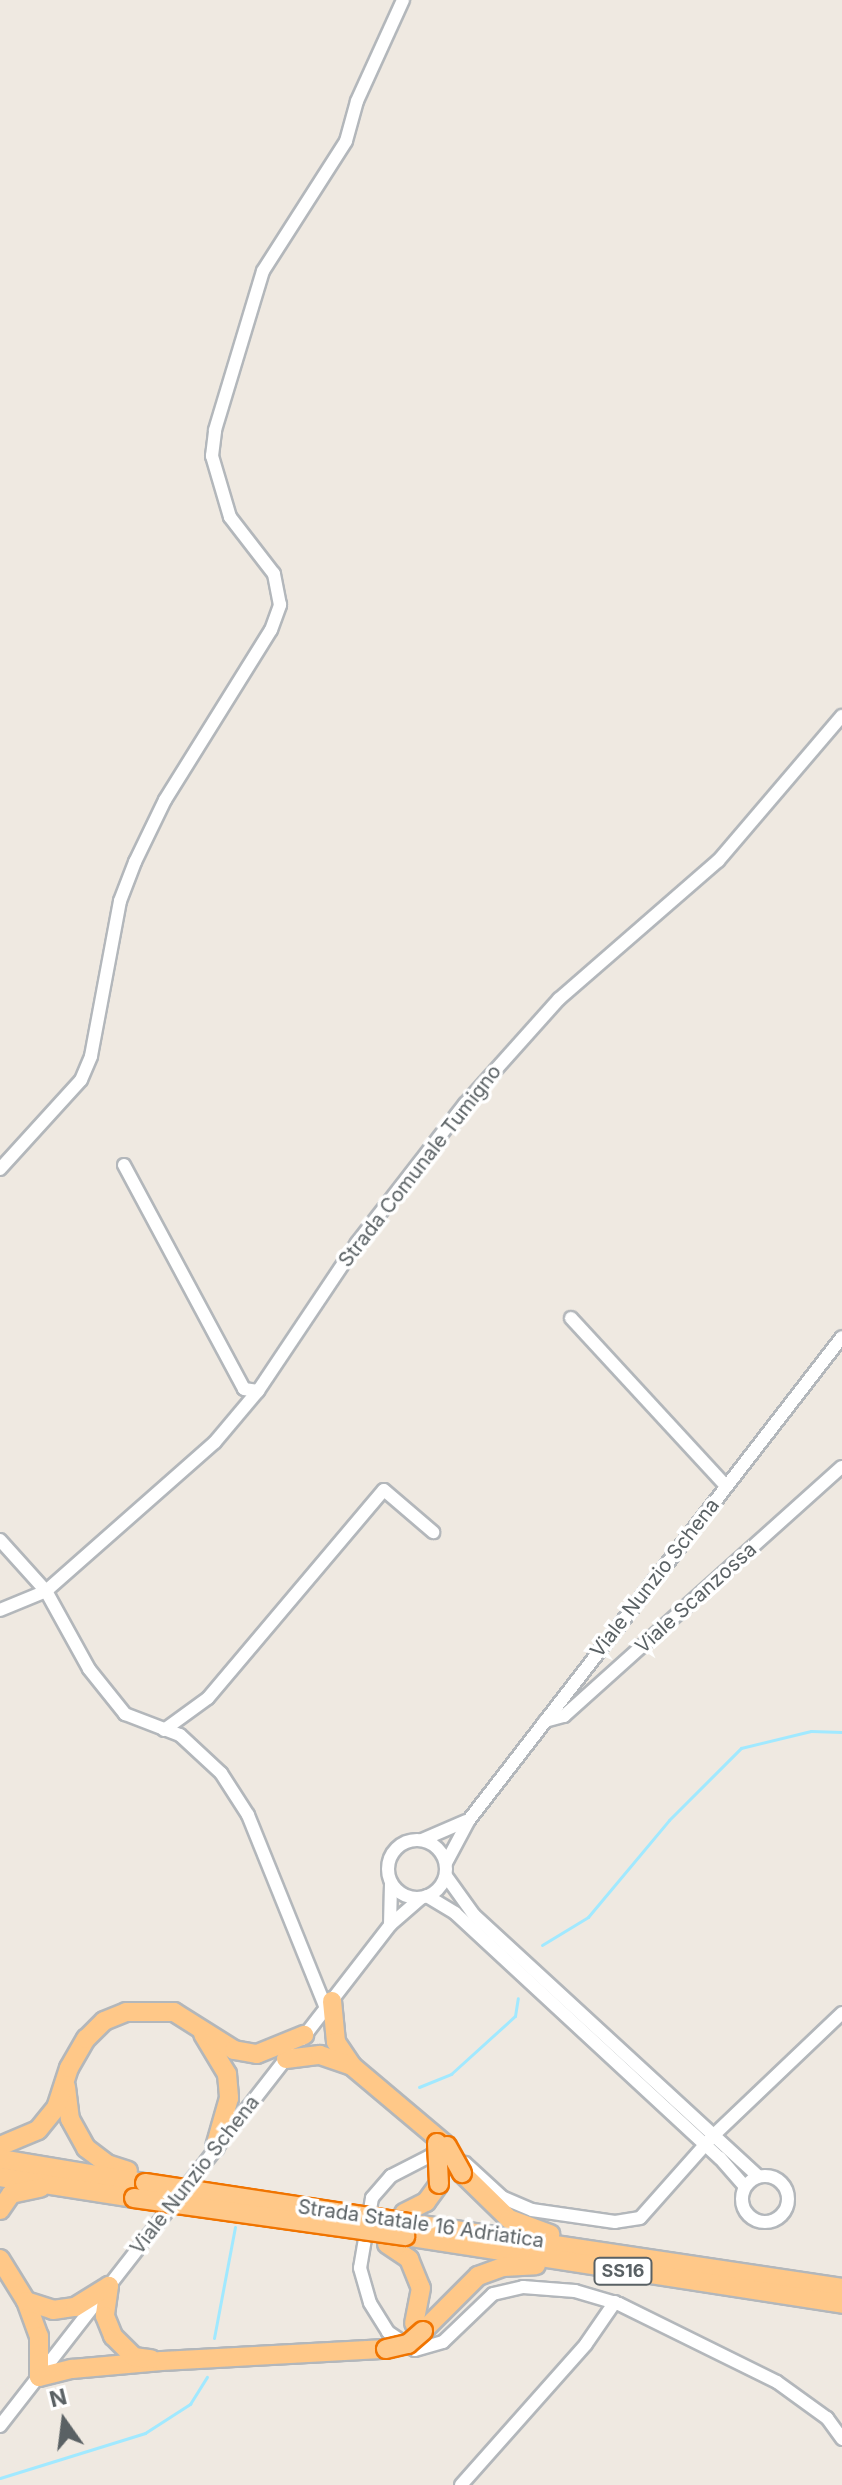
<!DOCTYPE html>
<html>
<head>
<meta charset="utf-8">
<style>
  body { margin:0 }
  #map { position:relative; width:842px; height:2485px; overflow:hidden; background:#efe9e1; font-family:Inter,sans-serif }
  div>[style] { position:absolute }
  .stream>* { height:3px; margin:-1.5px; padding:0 1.5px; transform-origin:1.5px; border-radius:1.5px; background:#a1e9ff }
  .roads { filter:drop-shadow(2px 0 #b3b7bb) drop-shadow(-2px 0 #b3b7bb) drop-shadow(0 2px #b3b7bb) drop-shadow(0 -2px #b3b7bb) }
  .minor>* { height:12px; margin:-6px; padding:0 6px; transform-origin:6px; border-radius:6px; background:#fff }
  .minor>.ring { margin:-6px; padding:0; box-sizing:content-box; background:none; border:12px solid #fff; border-radius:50% }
  .highway>* { height:18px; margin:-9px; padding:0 9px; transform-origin:9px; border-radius:9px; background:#ffc888 }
  .bridges { filter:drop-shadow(2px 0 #f07400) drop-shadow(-2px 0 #f07400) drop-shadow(0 2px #f07400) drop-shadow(0 -2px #f07400) }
  .highway-bridge>* { height:18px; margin:-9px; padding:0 9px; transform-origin:9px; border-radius:9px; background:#ffc888 }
  span { translate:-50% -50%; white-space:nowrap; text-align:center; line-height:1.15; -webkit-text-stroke:7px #fff; paint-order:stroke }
  .shield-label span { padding:2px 6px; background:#fff; border:2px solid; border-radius:6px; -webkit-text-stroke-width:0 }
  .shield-label { font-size:18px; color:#5a6164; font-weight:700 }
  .street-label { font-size:20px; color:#5a6164 }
  .north { position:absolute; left:24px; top:2381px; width:80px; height:80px; -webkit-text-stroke:6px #fff; paint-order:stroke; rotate:346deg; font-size:22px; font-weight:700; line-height:32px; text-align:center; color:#5a6164 }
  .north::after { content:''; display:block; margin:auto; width:28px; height:36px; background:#5a6164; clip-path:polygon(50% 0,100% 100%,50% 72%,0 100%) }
</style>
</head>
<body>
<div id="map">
  <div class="stream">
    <div style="left:542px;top:1945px;width:54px;rotate:-31.3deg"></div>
    <div style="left:588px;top:1917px;width:126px;rotate:-50.1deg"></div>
    <div style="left:669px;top:1820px;width:102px;rotate:-45deg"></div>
    <div style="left:741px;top:1748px;width:72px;rotate:-13.7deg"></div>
    <div style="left:811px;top:1731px;width:31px;rotate:2deg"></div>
    <div style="left:419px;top:2087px;width:35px;rotate:-22deg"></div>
    <div style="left:451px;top:2074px;width:86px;rotate:-42.2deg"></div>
    <div style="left:515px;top:2016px;width:18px;rotate:-81deg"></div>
    <div style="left:214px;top:2338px;width:113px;rotate:-79.3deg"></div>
    <div style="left:0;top:2478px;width:152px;rotate:-17.2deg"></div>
    <div style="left:145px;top:2433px;width:54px;rotate:-32.8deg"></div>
    <div style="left:190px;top:2404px;width:32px;rotate:-58deg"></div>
  </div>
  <div class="roads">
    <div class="minor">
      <div style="left:124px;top:1165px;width:254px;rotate:61.8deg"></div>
      <div style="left:244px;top:1389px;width:14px;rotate:8deg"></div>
      <div style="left:0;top:1169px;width:120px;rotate:-47.7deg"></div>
      <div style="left:81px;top:1080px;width:26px;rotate:-67deg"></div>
      <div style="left:91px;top:1056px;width:158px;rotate:-79.4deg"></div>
      <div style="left:120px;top:901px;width:42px;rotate:-69deg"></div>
      <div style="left:135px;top:862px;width:69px;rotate:-64.2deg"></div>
      <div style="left:165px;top:800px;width:200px;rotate:-58.1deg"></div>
      <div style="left:271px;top:630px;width:27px;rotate:-70deg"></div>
      <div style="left:280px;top:605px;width:32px;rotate:-101deg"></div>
      <div style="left:274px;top:574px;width:72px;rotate:-127.7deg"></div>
      <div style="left:230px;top:517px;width:64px;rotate:-106.4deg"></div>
      <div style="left:212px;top:456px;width:26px;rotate:-83deg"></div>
      <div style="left:215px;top:430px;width:166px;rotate:-73.2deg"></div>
      <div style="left:263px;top:271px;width:154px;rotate:-57.4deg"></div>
      <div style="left:346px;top:141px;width:41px;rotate:-74.6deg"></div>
      <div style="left:357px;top:101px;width:111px;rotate:-65.5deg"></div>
      <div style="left:571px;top:1318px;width:229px;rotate:47.3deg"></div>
      <div style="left:0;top:1540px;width:69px;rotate:48deg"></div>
      <div style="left:46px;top:1591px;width:89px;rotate:61.1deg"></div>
      <div style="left:89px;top:1669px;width:58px;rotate:51.3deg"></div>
      <div style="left:125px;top:1714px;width:59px;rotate:20.9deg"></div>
      <div style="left:180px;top:1735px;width:56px;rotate:42.8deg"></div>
      <div style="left:221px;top:1773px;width:50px;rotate:57.3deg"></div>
      <div style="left:248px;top:1815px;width:208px;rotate:68deg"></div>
      <div style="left:0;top:1610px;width:50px;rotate:-22.4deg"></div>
      <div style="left:46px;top:1591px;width:225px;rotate:-41.4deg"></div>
      <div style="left:215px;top:1442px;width:67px;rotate:-49.9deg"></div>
      <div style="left:258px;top:1391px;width:178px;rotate:-56.2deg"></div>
      <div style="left:357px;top:1243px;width:176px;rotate:-52.2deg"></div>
      <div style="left:465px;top:1104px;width:141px;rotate:-48.2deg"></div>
      <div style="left:559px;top:999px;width:211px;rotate:-41deg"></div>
      <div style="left:718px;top:861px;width:191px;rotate:-49.5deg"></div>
      <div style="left:545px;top:1721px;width:20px;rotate:-15deg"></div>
      <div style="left:564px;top:1716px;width:373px;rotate:-41.9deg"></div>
      <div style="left:164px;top:1730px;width:54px;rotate:-36deg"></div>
      <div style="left:208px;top:1698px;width:272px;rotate:-49.8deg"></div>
      <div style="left:384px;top:1490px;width:65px;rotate:40.6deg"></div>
      <div class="ring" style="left:388px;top:1840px;width:46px;height:46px"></div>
      <div style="left:422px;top:1840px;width:48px;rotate:-23.4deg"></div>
      <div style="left:446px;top:1863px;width:49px;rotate:-61.9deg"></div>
      <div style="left:469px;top:1820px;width:610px;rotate:-52.32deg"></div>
      <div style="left:446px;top:1876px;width:48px;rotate:54.3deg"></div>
      <div style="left:474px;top:1915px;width:386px;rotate:42.6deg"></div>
      <div style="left:427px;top:1896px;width:33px;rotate:31deg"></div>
      <div style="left:455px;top:1913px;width:361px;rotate:42.8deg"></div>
      <div style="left:720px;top:2158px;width:38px;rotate:49deg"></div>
      <div style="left:390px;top:1925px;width:42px;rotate:-88.6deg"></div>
      <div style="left:842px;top:2013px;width:180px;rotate:136.4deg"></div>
      <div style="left:712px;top:2137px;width:108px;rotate:131.6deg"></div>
      <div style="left:640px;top:2218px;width:25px;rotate:171deg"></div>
      <div style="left:615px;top:2222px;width:84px;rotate:-171.8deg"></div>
      <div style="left:532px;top:2210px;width:33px;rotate:-157deg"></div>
      <div style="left:502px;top:2197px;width:50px;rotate:-137.4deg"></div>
      <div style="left:465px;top:2163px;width:36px;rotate:-169deg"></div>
      <div style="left:430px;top:2156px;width:44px;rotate:152.9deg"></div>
      <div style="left:391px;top:2176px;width:29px;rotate:131deg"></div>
      <div style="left:372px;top:2198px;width:71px;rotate:99.7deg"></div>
      <div style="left:360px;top:2268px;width:36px;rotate:74deg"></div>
      <div style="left:370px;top:2303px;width:34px;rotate:58deg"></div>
      <div style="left:388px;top:2332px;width:32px;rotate:34deg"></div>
      <div style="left:415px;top:2350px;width:29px;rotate:-16deg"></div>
      <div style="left:443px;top:2342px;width:69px;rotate:-43.8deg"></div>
      <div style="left:493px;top:2294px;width:31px;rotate:-13deg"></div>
      <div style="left:523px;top:2287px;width:52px;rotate:4.4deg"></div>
      <div style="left:575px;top:2291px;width:46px;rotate:16.5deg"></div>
      <div style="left:619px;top:2304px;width:176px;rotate:26.3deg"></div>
      <div style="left:777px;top:2382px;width:62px;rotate:35.8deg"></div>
      <div style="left:827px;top:2418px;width:26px;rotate:54deg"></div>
      <div style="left:302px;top:2039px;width:144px;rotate:-52.3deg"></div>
      <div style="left:390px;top:1925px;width:40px;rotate:-41deg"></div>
      <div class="ring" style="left:742px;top:2176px;width:34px;height:34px"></div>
      <div style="left:0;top:2426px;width:472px;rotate:-52.1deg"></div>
      <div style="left:461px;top:2485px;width:188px;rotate:-48.4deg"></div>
      <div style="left:586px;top:2344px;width:51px;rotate:-55.4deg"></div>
    </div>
    <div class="highway">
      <div style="left:332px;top:2001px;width:41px;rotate:84.4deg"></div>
      <div style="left:336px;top:2042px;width:29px;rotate:56deg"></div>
      <div style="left:352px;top:2066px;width:124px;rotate:40.1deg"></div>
      <div style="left:203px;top:2034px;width:47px;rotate:59deg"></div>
      <div style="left:227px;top:2074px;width:24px;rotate:85deg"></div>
      <div style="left:229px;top:2098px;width:51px;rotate:105.9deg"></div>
      <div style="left:286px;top:2059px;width:34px;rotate:-7deg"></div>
      <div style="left:320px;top:2055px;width:34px;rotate:19deg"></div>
      <div style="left:66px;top:2087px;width:32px;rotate:83deg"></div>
      <div style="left:70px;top:2119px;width:33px;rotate:61deg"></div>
      <div style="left:86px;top:2148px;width:26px;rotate:37deg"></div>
      <div style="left:107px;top:2164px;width:22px;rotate:18deg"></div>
      <div style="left:0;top:2146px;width:41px;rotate:-22.8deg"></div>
      <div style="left:38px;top:2130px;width:28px;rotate:-51deg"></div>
      <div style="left:56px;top:2108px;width:42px;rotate:-72deg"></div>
      <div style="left:69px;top:2068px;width:34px;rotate:-60deg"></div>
      <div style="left:86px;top:2039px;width:25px;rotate:-45deg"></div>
      <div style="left:104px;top:2021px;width:24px;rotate:-22deg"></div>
      <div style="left:126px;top:2012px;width:48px"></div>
      <div style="left:174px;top:2012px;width:71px;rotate:32.3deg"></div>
      <div style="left:234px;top:2050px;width:23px;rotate:10deg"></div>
      <div style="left:257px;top:2054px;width:51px;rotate:-22deg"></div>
      <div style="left:0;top:2159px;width:147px;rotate:9.4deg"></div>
      <div style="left:462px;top:2173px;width:66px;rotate:44.4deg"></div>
      <div style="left:509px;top:2219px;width:44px;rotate:20.1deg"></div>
      <div style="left:0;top:2177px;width:136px;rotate:8.9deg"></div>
      <div style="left:0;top:2210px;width:19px;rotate:-55deg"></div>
      <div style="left:11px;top:2194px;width:30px;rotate:-12deg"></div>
      <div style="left:404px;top:2213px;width:25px;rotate:-27deg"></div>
      <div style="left:426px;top:2202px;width:22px;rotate:-54deg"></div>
      <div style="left:408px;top:2223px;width:439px;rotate:8.5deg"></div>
      <div style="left:405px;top:2236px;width:442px;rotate:8.8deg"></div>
      <div style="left:387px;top:2244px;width:27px;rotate:34deg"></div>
      <div style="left:409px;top:2259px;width:31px;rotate:68deg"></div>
      <div style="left:421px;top:2288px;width:36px;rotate:101deg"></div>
      <div style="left:0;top:2259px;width:49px;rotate:58.2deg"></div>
      <div style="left:26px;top:2301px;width:37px;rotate:70deg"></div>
      <div style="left:39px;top:2336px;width:41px;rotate:90deg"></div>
      <div style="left:39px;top:2377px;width:34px;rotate:-14deg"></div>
      <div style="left:72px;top:2369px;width:90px;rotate:-5.1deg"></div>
      <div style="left:162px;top:2361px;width:224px;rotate:-3.1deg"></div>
      <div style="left:109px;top:2286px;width:30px;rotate:98deg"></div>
      <div style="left:105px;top:2316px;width:22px;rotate:68deg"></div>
      <div style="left:113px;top:2336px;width:30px;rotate:45deg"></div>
      <div style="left:134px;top:2357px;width:17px;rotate:7deg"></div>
      <div style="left:26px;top:2301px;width:28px;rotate:18deg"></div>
      <div style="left:53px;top:2310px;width:22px;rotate:-8deg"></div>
      <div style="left:75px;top:2307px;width:40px;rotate:-32deg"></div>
      <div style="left:423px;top:2331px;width:78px;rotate:-45deg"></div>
      <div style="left:478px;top:2276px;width:27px;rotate:-20deg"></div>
      <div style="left:503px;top:2267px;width:33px;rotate:-3deg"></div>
    </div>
  </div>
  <div class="bridges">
    <div class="highway-bridge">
      <div style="left:437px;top:2143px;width:41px;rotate:87.2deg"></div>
      <div style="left:447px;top:2146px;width:31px;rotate:61deg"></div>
      <div style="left:145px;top:2183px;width:266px;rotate:8.6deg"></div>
      <div style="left:134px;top:2198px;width:274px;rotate:8deg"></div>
      <div style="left:386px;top:2349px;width:23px;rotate:-13deg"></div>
      <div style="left:408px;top:2344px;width:20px;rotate:-41deg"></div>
    </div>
  </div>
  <div class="shield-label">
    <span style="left:623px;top:2271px">SS16</span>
  </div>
  <div class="street-label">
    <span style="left:420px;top:1166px;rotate:-52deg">Strada Comunale Tumigno</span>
    <span style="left:655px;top:1578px;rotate:-52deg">Viale Nunzio Schena</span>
    <span style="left:696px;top:1598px;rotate:-42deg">Viale Scanzossa</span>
    <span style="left:195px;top:2175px;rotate:-52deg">Viale Nunzio Schena</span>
    <span style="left:421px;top:2224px;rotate:8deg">Strada Statale 16 Adriatica</span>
  </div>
  <div class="north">N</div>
</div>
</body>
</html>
